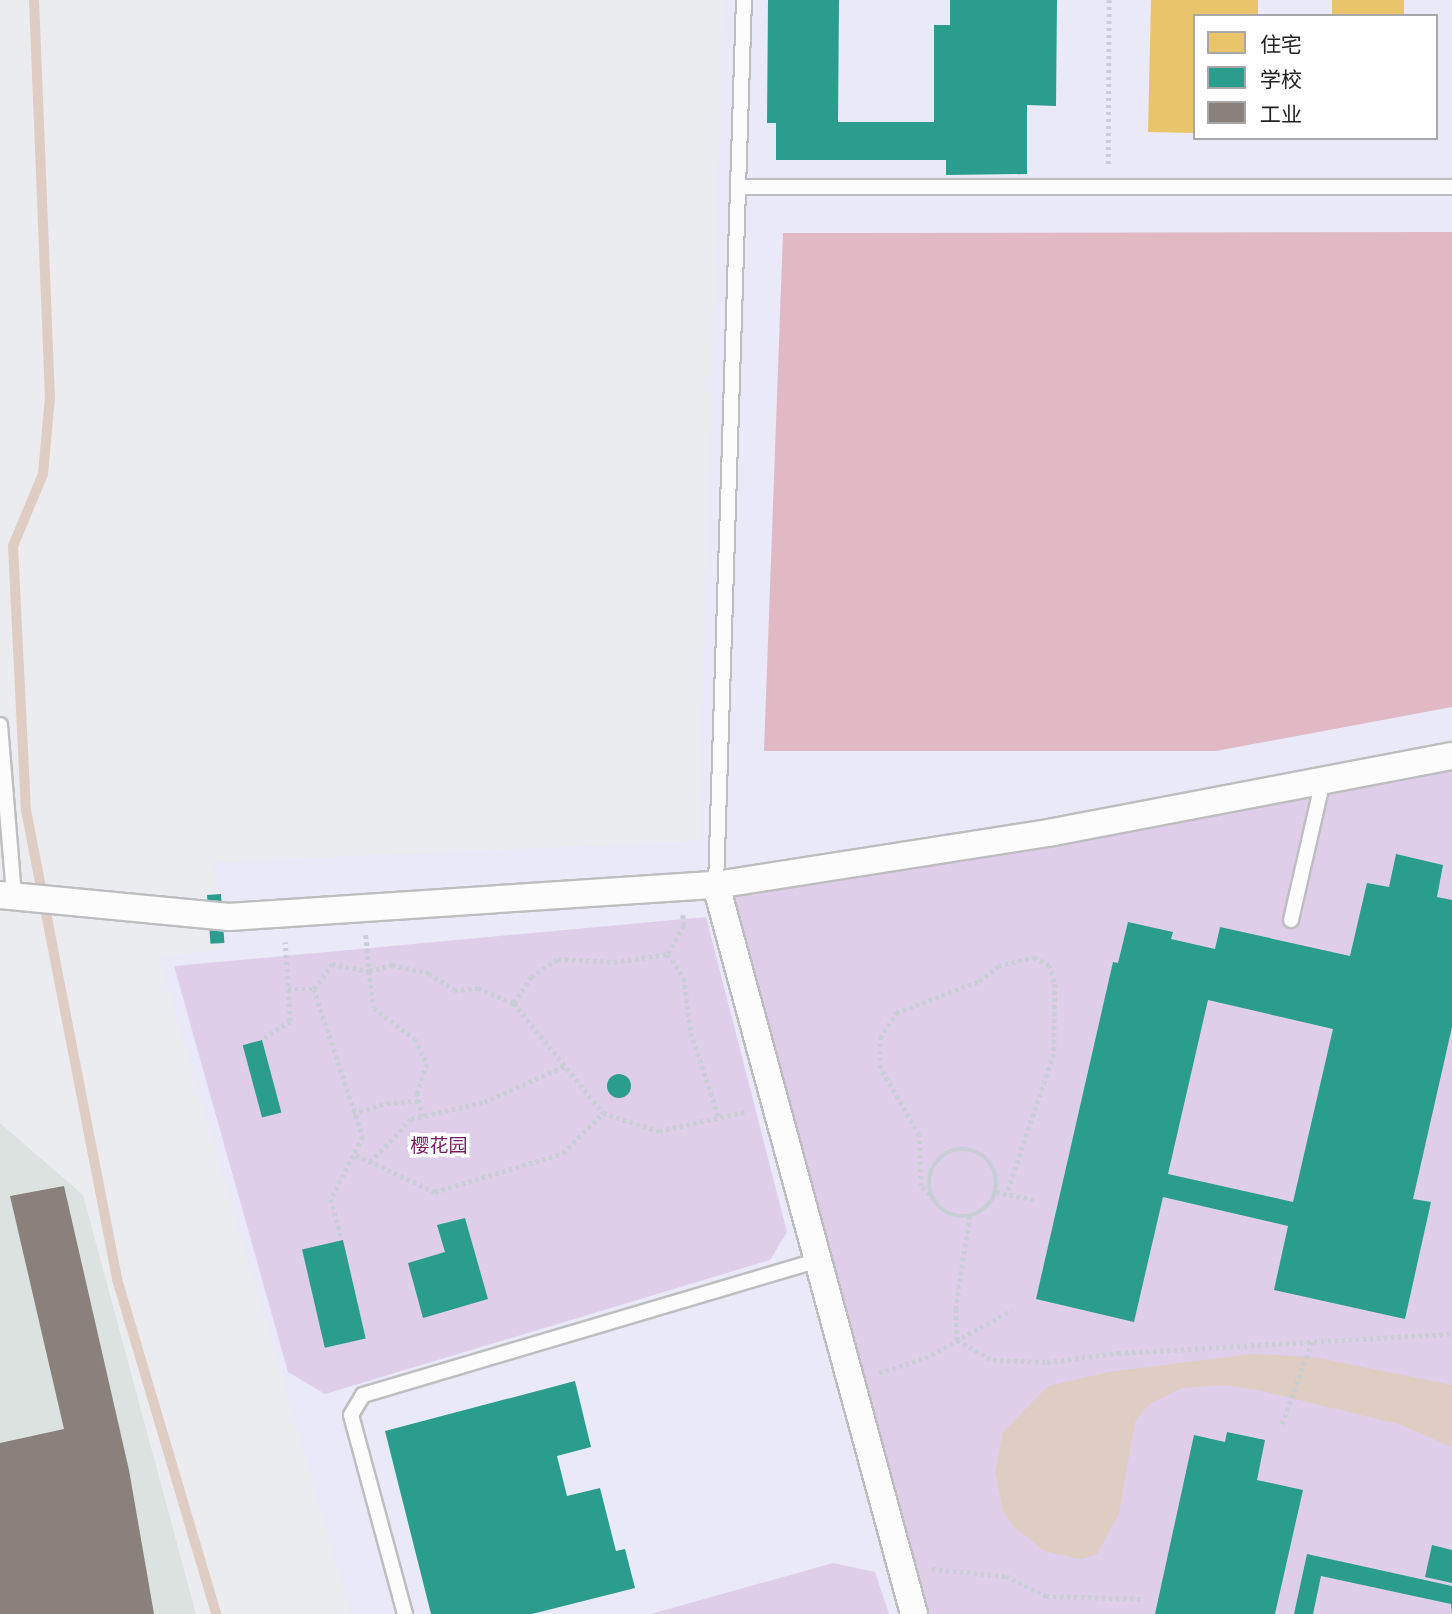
<!DOCTYPE html>
<html>
<head>
<meta charset="utf-8">
<style>
  body { margin:0 }
  #map { position:relative; width:1452px; height:1614px; overflow:hidden; background:#ebecf0; font-family:Karla,"Noto Sans SC",sans-serif }
  div>[style] { position:absolute }
  .industrial>* { inset:0; background:#dbe2e0 }
  .education>* { inset:0; background:#eae9f7 }
  .grass>* { inset:0; background:#dfceea }
  .pitch>* { inset:0; background:#e0b9c4 }
  .water>* { inset:0; background:#dfccc2 }
  .homes>* { inset:0; background:#e9c46a; transform-origin:0 0 }
  .schools>* { inset:0; background:#2a9d8f; transform-origin:0 0 }
  .round { border-radius:50% }
  .industry>* { inset:0; background:#8a817c }
  .stream>* { height:10px; margin:-5px; padding:0 5px; transform-origin:5px; border-radius:5px; background:#dfccc2 }
  .path>* { height:4.5px; margin-top:-2.25px; transform-origin:0; background:repeating-linear-gradient(90deg,#c7cfd4 0 3.5px,transparent 0 7px) }
  .path>.ring { margin:-2.25px; padding:0; box-sizing:content-box; background:none; border:4.5px solid #c7cfd4; border-radius:50% }
  .roads { filter:drop-shadow(2px 0 #bebec0) drop-shadow(-2px 0 #bebec0) drop-shadow(0 2px #bebec0) drop-shadow(0 -2px #bebec0) }
  .lane>* { height:14px; margin:-7px; padding:0 7px; transform-origin:7px; border-radius:7px; background:#fcfcfd }
  .street>* { height:26px; margin:-13px; padding:0 13px; transform-origin:13px; border-radius:13px; background:#fcfcfd }
  span { translate:-50% -50%; white-space:nowrap; text-align:center; line-height:1.15; -webkit-text-stroke:7px #fff; paint-order:stroke }
  .park-label { font-size:19px; color:#781860 }
  .legend { position:absolute; left:1193px; top:14px; width:245px; height:126px; box-sizing:border-box; background:#fff; border:2px solid #a7a7a7; margin:0; padding:9px 12px; list-style:none; font-size:21px; color:#222 }
  .legend li { display:flex; align-items:center; gap:14px; height:35px }
  .legend b { width:35px; border:2px solid #a7a7a7 }
</style>
</head>
<body>
<div id="map">
  <div class="industrial">
    <div style="clip-path:polygon(0 1123px,83px 1195px,196px 1614px,0 1614px)"></div>
  </div>
  <div class="education">
    <div style="clip-path:polygon(evenodd,723px 0,1452px 0,1452px 1614px,351px 1614px,159px 958px,222px 949px,213px 862px,698px 841px,723px 0,1195px 16px,1436px 16px,1436px 138px,1195px 138px,1195px 16px)"></div>
  </div>
  <div class="grass">
    <div style="clip-path:polygon(1452px 756px,1452px 1614px,914px 1614px,716px 885px)"></div>
    <div style="clip-path:polygon(706px 917px,787px 1232px,770px 1260px,325px 1394px,288px 1372px,174px 966px)"></div>
    <div style="clip-path:polygon(833px 1563px,875px 1572px,889px 1614px,651px 1614px)"></div>
  </div>
  <div class="pitch">
    <div style="clip-path:polygon(1452px 232px,1452px 707px,1216px 751px,764px 751px,783px 233px)"></div>
  </div>
  <div class="water">
    <div style="clip-path:polygon(1252px 1354px,1314px 1357px,1452px 1385px,1452px 1447px,1399px 1424px,1253px 1389px,1223px 1385px,1182px 1388px,1148px 1405px,1135px 1422px,1119px 1514px,1097px 1554px,1081px 1559px,1044px 1551px,1014px 1527px,1003px 1511px,995px 1472px,1003px 1432px,1048px 1386px,1109px 1372px)"></div>
  </div>
  <div class="homes">
    <div style="clip-path:polygon(1151px 0,1258px 0,1258px 16px,1195px 16px,1195px 133px,1148px 132px)"></div>
    <div style="left:1332px;top:0;width:72px;height:16px"></div>
  </div>
  <div class="schools">
    <div style="clip-path:polygon(768px 0,839px 0,838px 122px,934px 122px,934px 25px,950px 25px,950px 0,1057px 0,1056px 106px,1027px 105px,1027px 174px,946px 175px,946px 160px,776px 160px,776px 123px,767px 123px)"></div>
    <div style="clip-path:polygon(evenodd,1396px 854px,1443px 865px,1437px 897px,1452px 900px,1452px 1027px,1413px 1199px,1431px 1202px,1405px 1319px,1274px 1290px,1288px 1226px,1163px 1197px,1134px 1322px,1036px 1299px,1113px 962px,1118px 963px,1128px 922px,1173px 932px,1171px 939px,1215px 949px,1220px 927px,1350px 956px,1367px 883px,1389px 887px,1396px 854px,1208px 1000px,1333px 1029px,1293px 1202px,1168px 1174px,1208px 1000px)"></div>
    <div style="left:221px;top:894px;width:49px;height:14px;rotate:86deg"></div>
    <div style="left:262px;top:1040px;width:75px;height:20px;rotate:75deg"></div>
    <div class="round" style="left:607px;top:1074px;width:24px;height:24px"></div>
    <div style="clip-path:polygon(465px 1218px,488px 1299px,423px 1318px,408px 1263px,445px 1252px,437px 1225px)"></div>
    <div style="left:343px;top:1240px;width:101px;height:42px;rotate:77deg"></div>
    <div style="clip-path:polygon(575px 1381px,591px 1447px,557px 1456px,567px 1496px,600px 1488px,616px 1551px,625px 1549px,635px 1588px,532px 1614px,431px 1614px,385px 1431px)"></div>
    <div style="clip-path:polygon(1227px 1432px,1265px 1440px,1257px 1480px,1303px 1490px,1275px 1614px,1155px 1614px,1194px 1435px,1225px 1442px)"></div>
    <div style="clip-path:polygon(1432px 1545px,1452px 1550px,1452px 1583px,1425px 1577px)"></div>
    <div style="clip-path:polygon(1307px 1554px,1452px 1586px,1452px 1614px,1451px 1604px,1321px 1576px,1313px 1614px,1294px 1614px)"></div>
  </div>
  <div class="industry">
    <div style="clip-path:polygon(64px 1186px,129px 1470px,154px 1614px,0 1614px,0 1443px,64px 1429px,10px 1196px)"></div>
  </div>
  <div class="stream">
    <div style="left:34px;top:0;width:397px;rotate:87.7deg"></div>
    <div style="left:50px;top:397px;width:77px;rotate:95.2deg"></div>
    <div style="left:43px;top:474px;width:78px;rotate:112.6deg"></div>
    <div style="left:13px;top:546px;width:264px;rotate:87.2deg"></div>
    <div style="left:26px;top:810px;width:478px;rotate:79deg"></div>
    <div style="left:117px;top:1279px;width:349px;rotate:73.5deg"></div>
  </div>
  <div class="path">
    <div style="left:1108px;top:164px;width:164px;rotate:-89.7deg"></div>
    <div style="left:683px;top:915px;width:11px;rotate:85deg"></div>
    <div style="left:684px;top:926px;width:32px;rotate:120deg"></div>
    <div style="left:668px;top:954px;width:29px;rotate:56deg"></div>
    <div style="left:684px;top:978px;width:55px;rotate:82.7deg"></div>
    <div style="left:691px;top:1033px;width:89px;rotate:71.6deg"></div>
    <div style="left:366px;top:935px;width:36px;rotate:85deg"></div>
    <div style="left:369px;top:971px;width:24px;rotate:-15deg"></div>
    <div style="left:392px;top:965px;width:38px;rotate:12deg"></div>
    <div style="left:429px;top:973px;width:30px;rotate:34deg"></div>
    <div style="left:454px;top:990px;width:24px;rotate:-5deg"></div>
    <div style="left:478px;top:988px;width:39px;rotate:23deg"></div>
    <div style="left:514px;top:1003px;width:141px;rotate:51deg"></div>
    <div style="left:288px;top:989px;width:26px"></div>
    <div style="left:314px;top:989px;width:156px;rotate:71.7deg"></div>
    <div style="left:363px;top:1137px;width:70px;rotate:117.3deg"></div>
    <div style="left:331px;top:1199px;width:38px;rotate:75deg"></div>
    <div style="left:314px;top:989px;width:31px;rotate:-54deg"></div>
    <div style="left:332px;top:964px;width:38px;rotate:11deg"></div>
    <div style="left:369px;top:971px;width:37px;rotate:82deg"></div>
    <div style="left:374px;top:1008px;width:51px;rotate:37.1deg"></div>
    <div style="left:415px;top:1039px;width:28px;rotate:64deg"></div>
    <div style="left:427px;top:1064px;width:31px;rotate:109deg"></div>
    <div style="left:417px;top:1093px;width:25px;rotate:76deg"></div>
    <div style="left:514px;top:1003px;width:31px;rotate:-57deg"></div>
    <div style="left:531px;top:977px;width:32px;rotate:-34deg"></div>
    <div style="left:558px;top:959px;width:56px;rotate:3.1deg"></div>
    <div style="left:614px;top:962px;width:55px;rotate:-8.4deg"></div>
    <div style="left:264px;top:1038px;width:31px;rotate:-33deg"></div>
    <div style="left:290px;top:1021px;width:79px;rotate:-93.6deg"></div>
    <div style="left:353px;top:1114px;width:36px;rotate:-18deg"></div>
    <div style="left:387px;top:1103px;width:32px;rotate:-4deg"></div>
    <div class="ring" style="left:929px;top:1149px;width:63.5px;height:63.5px"></div>
    <div style="left:356px;top:1155px;width:87px;rotate:25.1deg"></div>
    <div style="left:435px;top:1192px;width:134px;rotate:-16.9deg"></div>
    <div style="left:563px;top:1153px;width:57px;rotate:-45deg"></div>
    <div style="left:603px;top:1113px;width:59px;rotate:17.8deg"></div>
    <div style="left:659px;top:1131px;width:91px;rotate:-12.7deg"></div>
    <div style="left:370px;top:1162px;width:59px;rotate:-46.4deg"></div>
    <div style="left:411px;top:1119px;width:75px;rotate:-13.1deg"></div>
    <div style="left:484px;top:1102px;width:89px;rotate:-24deg"></div>
    <div style="left:996px;top:1192px;width:41px;rotate:11.3deg"></div>
    <div style="left:934px;top:1200px;width:19px;rotate:-133deg"></div>
    <div style="left:921px;top:1186px;width:51px;rotate:-92.2deg"></div>
    <div style="left:919px;top:1135px;width:78px;rotate:-120.2deg"></div>
    <div style="left:880px;top:1068px;width:30px;rotate:-90deg"></div>
    <div style="left:880px;top:1038px;width:30px;rotate:-57deg"></div>
    <div style="left:896px;top:1013px;width:89px;rotate:-21.1deg"></div>
    <div style="left:979px;top:981px;width:24px;rotate:-38deg"></div>
    <div style="left:998px;top:966px;width:37px;rotate:-14deg"></div>
    <div style="left:1034px;top:957px;width:17px;rotate:28deg"></div>
    <div style="left:1049px;top:965px;width:20px;rotate:72deg"></div>
    <div style="left:1055px;top:984px;width:70px;rotate:90.8deg"></div>
    <div style="left:1054px;top:1054px;width:148px;rotate:108.6deg"></div>
    <div style="left:970px;top:1216px;width:94px;rotate:98.6deg"></div>
    <div style="left:956px;top:1309px;width:31px;rotate:88deg"></div>
    <div style="left:957px;top:1340px;width:41px;rotate:29.1deg"></div>
    <div style="left:993px;top:1360px;width:54px;rotate:2.1deg"></div>
    <div style="left:1047px;top:1362px;width:72px;rotate:-7.2deg"></div>
    <div style="left:1118px;top:1353px;width:335px;rotate:-3.3deg"></div>
    <div style="left:879px;top:1373px;width:48px;rotate:-18.1deg"></div>
    <div style="left:925px;top:1358px;width:99px;rotate:-28.9deg"></div>
    <div style="left:1282px;top:1424px;width:88px;rotate:-70.1deg"></div>
    <div style="left:932px;top:1569px;width:74px;rotate:5.4deg"></div>
    <div style="left:1006px;top:1576px;width:45px;rotate:26.6deg"></div>
    <div style="left:1046px;top:1596px;width:97px;rotate:1.8deg"></div>
  </div>
  <div class="roads">
    <div class="lane">
      <div style="left:738px;top:187px;width:714px"></div>
      <div style="left:0;top:725px;width:172px;rotate:85.3deg"></div>
      <div style="left:716px;top:885px;width:885px;rotate:-88.19deg"></div>
      <div style="left:1291px;top:920px;width:144px;rotate:-77.1deg"></div>
      <div style="left:405px;top:1614px;width:206px;rotate:-105.2deg"></div>
      <div style="left:351px;top:1415px;width:23px;rotate:-59deg"></div>
      <div style="left:363px;top:1395px;width:475px;rotate:-16.5deg"></div>
    </div>
    <div class="street">
      <div style="left:716px;top:885px;width:755px;rotate:74.8deg"></div>
      <div style="left:0;top:895px;width:230px;rotate:5.5deg"></div>
      <div style="left:229px;top:917px;width:488px;rotate:-3.8deg"></div>
      <div style="left:716px;top:885px;width:341px;rotate:-8.9deg"></div>
      <div style="left:1053px;top:832px;width:406px;rotate:-10.8deg"></div>
    </div>
  </div>
  <div class="park-label">
    <span style="left:439px;top:1147px">樱花园</span>
  </div>
  <ul class="legend">
  <li><b style="height:19px;background:#e9c46a"></b>住宅</li>
  <li><b style="height:19px;background:#2a9d8f"></b>学校</li>
  <li><b style="height:19px;background:#8a817c"></b>工业</li>
  </ul>
</div>
</body>
</html>
